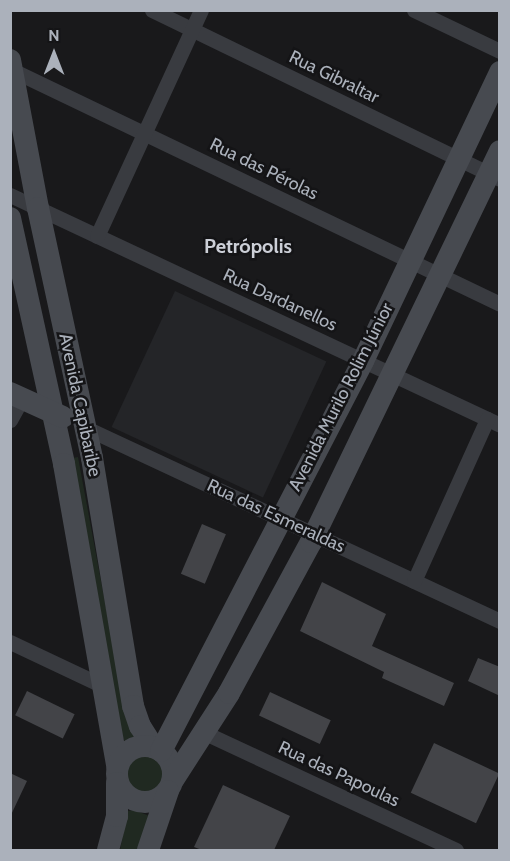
<!DOCTYPE html>
<html>
<head>
<meta charset="utf-8">
<style>
  body { margin:0 }
  #map { position:relative; width:510px; height:861px; overflow:hidden; background:#19191b; font-family:Cabin,sans-serif }
  div>[style] { position:absolute }
  .built>* { inset:0; background:#242528; transform-origin:0 0 }
  .green>* { inset:0; background:#202921 }
  .round { border-radius:50% }
  .building>* { inset:0; background:#434448; transform-origin:0 0 }
  .street>* { height:15px; margin:-7.5px; padding:0 7.5px; transform-origin:7.5px; border-radius:7.5px; background:#393b40 }
  .secondary>* { height:22px; margin:-11px; padding:0 11px; transform-origin:11px; border-radius:11px; background:#474a50 }
  .secondary>.ring { margin:-11px; padding:0; box-sizing:content-box; background:none; border:22px solid #474a50; border-radius:50% }
  span { translate:-50% -50%; white-space:nowrap; text-align:center; line-height:1.15; -webkit-text-stroke:5px #141416; paint-order:stroke }
  .street-label { font-size:18px; color:#abb1bb }
  .neighbourhood-label { font-size:20px; color:#cccfd7; font-weight:700 }
  .frame { position:absolute; inset:0; border:12px solid #abb1bb; pointer-events:none }
  .north { position:absolute; left:24px; top:24px; width:60px; height:60px; -webkit-text-stroke:4px #141416; paint-order:stroke; rotate:0deg; font-size:16px; font-weight:700; line-height:24px; text-align:center; color:#abb1bb }
  .north::after { content:''; display:block; margin:auto; width:21px; height:27px; background:#abb1bb; clip-path:polygon(50% 0,100% 100%,50% 72%,0 100%) }
</style>
</head>
<body>
<div id="map">
  <div class="built">
    <div style="left:175px;top:291px;width:167px;height:150px;rotate:25deg"></div>
  </div>
  <div class="green">
    <div style="clip-path:polygon(78px 457px,121px 689px,128px 723px,136px 741px,127px 745px,123px 738px,67px 459px)"></div>
    <div class="round" style="left:127px;top:756px;width:38px;height:38px"></div>
    <div style="clip-path:polygon(134px 810px,152px 817px,139px 850px,120px 850px,128px 811px)"></div>
  </div>
  <div class="building">
    <div style="left:202px;top:524px;width:26px;height:54px;rotate:23deg"></div>
    <div style="clip-path:polygon(322px 582px,386px 614px,372px 646px,454px 683px,444px 706px,382px 678px,384px 672px,300px 631px)"></div>
    <div style="clip-path:polygon(478px 658px,500px 667px,500px 696px,468px 681px)"></div>
    <div style="left:27px;top:691px;width:53px;height:27px;rotate:26deg"></div>
    <div style="left:270px;top:692px;width:67px;height:26px;rotate:25deg"></div>
    <div style="left:434px;top:743px;width:72px;height:55px;rotate:25deg"></div>
    <div style="clip-path:polygon(10px 773px,27px 781px,10px 817px)"></div>
    <div style="clip-path:polygon(223px 785px,290px 816px,274px 850px,202px 850px,194px 847px)"></div>
  </div>
  <div class="street">
    <div style="left:152px;top:10px;width:387px;rotate:25.9deg"></div>
    <div style="left:414px;top:10px;width:95px;rotate:25.5deg"></div>
    <div style="left:10px;top:69px;width:543px;rotate:25.62deg"></div>
    <div style="left:10px;top:195px;width:541px;rotate:25.14deg"></div>
    <div style="left:97px;top:236px;width:249px;rotate:-65.3deg"></div>
    <div style="left:10px;top:420px;width:25px;rotate:-61deg"></div>
    <div style="left:86px;top:428px;width:457px;rotate:25deg"></div>
    <div style="left:414px;top:581px;width:178px;rotate:-65.7deg"></div>
    <div style="left:10px;top:642px;width:103px;rotate:25.3deg"></div>
    <div style="left:205px;top:733px;width:277px;rotate:25deg"></div>
  </div>
  <div class="secondary">
    <div style="left:10px;top:60px;width:151px;rotate:79.3deg"></div>
    <div style="left:38px;top:208px;width:256px;rotate:77.8deg"></div>
    <div style="left:92px;top:458px;width:251px;rotate:80.6deg"></div>
    <div style="left:133px;top:706px;width:21px;rotate:71deg"></div>
    <div style="left:140px;top:726px;width:25px;rotate:58deg"></div>
    <div style="left:10px;top:218px;width:252px;rotate:77.6deg"></div>
    <div style="left:64px;top:464px;width:306px;rotate:80deg"></div>
    <div style="left:10px;top:393px;width:58px;rotate:24.4deg"></div>
    <div class="ring" style="left:117px;top:746px;width:34px;height:34px"></div>
    <div style="left:161px;top:751px;width:439px;rotate:-62.6deg"></div>
    <div style="left:363px;top:361px;width:320px;rotate:-64.6deg"></div>
    <div style="left:173px;top:780px;width:103px;rotate:-57.2deg"></div>
    <div style="left:229px;top:693px;width:172px;rotate:-61.5deg"></div>
    <div style="left:311px;top:542px;width:434px;rotate:-64.2deg"></div>
    <div style="left:108px;top:850px;width:35px;rotate:-75deg"></div>
    <div style="left:117px;top:816px;width:33px;rotate:-90deg"></div>
    <div style="left:148px;top:850px;width:62px;rotate:-71.3deg"></div>
  </div>
  <div class="street-label">
    <span style="left:334px;top:77px;rotate:26deg">Rua Gibraltar</span>
    <span style="left:264px;top:169px;rotate:26deg">Rua das Pérolas</span>
    <span style="left:280px;top:300px;rotate:25deg">Rua Dardanellos</span>
    <span style="left:341px;top:397px;rotate:-63deg">Avenida Murilo Rolim Júnior</span>
    <span style="left:80px;top:405px;rotate:78deg">Avenida Capibaribe</span>
    <span style="left:276px;top:516px;rotate:25deg">Rua das Esmeraldas</span>
    <span style="left:339px;top:774px;rotate:25deg">Rua das Papoulas</span>
  </div>
  <div class="neighbourhood-label">
    <span style="left:248px;top:246px">Petrópolis</span>
  </div>
  <div class="frame"></div>
  <div class="north">N</div>
</div>
</body>
</html>
